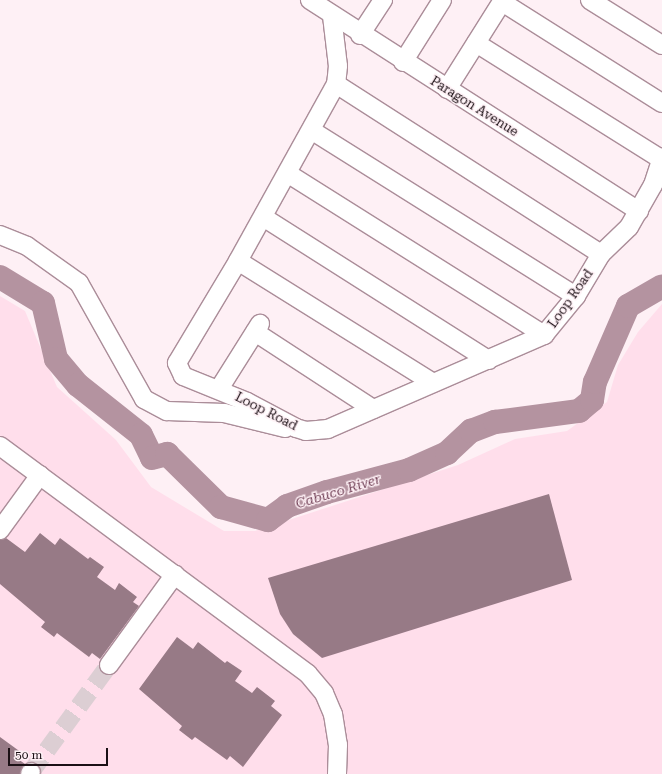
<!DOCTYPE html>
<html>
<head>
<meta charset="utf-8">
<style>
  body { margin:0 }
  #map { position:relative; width:662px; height:774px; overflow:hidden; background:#fef0f5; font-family:"Roboto Serif",serif }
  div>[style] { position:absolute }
  .built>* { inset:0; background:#ffdeeb }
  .river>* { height:24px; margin:-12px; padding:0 12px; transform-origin:12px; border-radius:12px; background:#b493a0 }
  .building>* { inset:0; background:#977a86 }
  .minor-tunnel>* { height:18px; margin-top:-9px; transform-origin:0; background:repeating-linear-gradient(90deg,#dcced3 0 18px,transparent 0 27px) }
  .roads { filter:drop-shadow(1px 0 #ab8d99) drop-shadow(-1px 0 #ab8d99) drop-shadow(0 1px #ab8d99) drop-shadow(0 -1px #ab8d99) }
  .minor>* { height:18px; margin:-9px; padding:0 9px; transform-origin:9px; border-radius:9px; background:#fff }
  span { translate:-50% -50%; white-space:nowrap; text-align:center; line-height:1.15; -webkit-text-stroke:3px #fef0f5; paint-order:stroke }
  .street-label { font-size:13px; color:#1b1015 }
  .water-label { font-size:14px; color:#714056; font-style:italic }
  .scale { position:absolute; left:8px; top:748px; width:100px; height:18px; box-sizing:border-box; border:2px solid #1b1015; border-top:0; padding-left:5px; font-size:12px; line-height:14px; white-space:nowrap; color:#1b1015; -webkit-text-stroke:3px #fef0f5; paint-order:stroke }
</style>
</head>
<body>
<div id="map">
  <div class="built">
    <div style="clip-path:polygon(0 296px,25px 311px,57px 387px,116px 440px,151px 487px,224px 531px,255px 531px,458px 465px,515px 439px,567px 431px,607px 402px,618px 365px,638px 332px,662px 304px,662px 774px,0 774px)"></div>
  </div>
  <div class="river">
    <div style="left:0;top:277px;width:50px;rotate:31.2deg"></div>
    <div style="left:43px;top:303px;width:57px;rotate:76.9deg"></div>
    <div style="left:56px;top:359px;width:34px;rotate:50deg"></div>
    <div style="left:78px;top:385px;width:80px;rotate:38.4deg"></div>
    <div style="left:141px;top:435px;width:25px;rotate:64deg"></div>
    <div style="left:152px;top:458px;width:16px;rotate:-15deg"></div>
    <div style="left:167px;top:454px;width:76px;rotate:44.5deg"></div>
    <div style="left:221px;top:507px;width:49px;rotate:15.5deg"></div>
    <div style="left:268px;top:520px;width:24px;rotate:-36deg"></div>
    <div style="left:287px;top:506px;width:42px;rotate:-19.3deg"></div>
    <div style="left:327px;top:492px;width:85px;rotate:-15deg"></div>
    <div style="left:409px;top:470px;width:42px;rotate:-24.1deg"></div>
    <div style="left:447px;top:453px;width:33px;rotate:-43deg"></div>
    <div style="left:471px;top:431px;width:26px;rotate:-21deg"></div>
    <div style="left:495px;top:422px;width:85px;rotate:-7.5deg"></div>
    <div style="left:579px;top:411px;width:17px;rotate:-40deg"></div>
    <div style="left:592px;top:400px;width:18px;rotate:-81deg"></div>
    <div style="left:595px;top:382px;width:83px;rotate:-66.5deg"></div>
    <div style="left:628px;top:306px;width:39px;rotate:-30deg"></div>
  </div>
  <div class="building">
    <div style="clip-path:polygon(549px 494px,572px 580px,322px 658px,293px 634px,280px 614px,268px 578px)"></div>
    <div style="clip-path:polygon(40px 533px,55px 545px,60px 538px,88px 559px,90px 557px,104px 567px,97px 577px,115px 590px,119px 583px,137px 597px,133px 602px,139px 606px,100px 659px,92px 653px,89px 657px,57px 633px,54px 637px,41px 627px,45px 622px,0 584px,0 540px,6px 538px,25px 552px)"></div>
    <div style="clip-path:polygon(177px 637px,193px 649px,198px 642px,225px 663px,227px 661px,242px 671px,235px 681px,252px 693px,257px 687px,275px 701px,271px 706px,282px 715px,243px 767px,230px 756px,227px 760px,195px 737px,192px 740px,179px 730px,182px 726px,139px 689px)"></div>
    <div style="clip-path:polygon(0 737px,22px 753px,18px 759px,25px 764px,20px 774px,0 774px)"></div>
  </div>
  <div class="minor-tunnel">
    <div style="left:31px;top:772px;width:132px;rotate:-53.9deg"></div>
  </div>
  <div class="roads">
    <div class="minor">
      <div style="left:310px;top:0;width:391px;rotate:32.7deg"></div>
      <div style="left:590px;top:0;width:85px;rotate:32deg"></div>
      <div style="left:502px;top:2px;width:189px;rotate:32.3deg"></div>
      <div style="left:332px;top:16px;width:50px;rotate:83.2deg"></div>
      <div style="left:338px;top:66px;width:18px;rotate:96deg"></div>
      <div style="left:336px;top:84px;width:202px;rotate:119deg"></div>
      <div style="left:238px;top:261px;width:119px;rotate:120.9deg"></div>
      <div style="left:177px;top:363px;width:14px;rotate:65deg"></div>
      <div style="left:183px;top:376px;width:69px;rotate:22.1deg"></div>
      <div style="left:247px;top:402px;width:55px;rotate:28deg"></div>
      <div style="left:296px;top:428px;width:10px;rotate:17deg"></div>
      <div style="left:306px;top:431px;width:22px;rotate:-5deg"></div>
      <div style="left:328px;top:429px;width:236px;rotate:-23.5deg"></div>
      <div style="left:544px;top:335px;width:50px;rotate:-50.6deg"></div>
      <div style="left:576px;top:296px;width:49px;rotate:-59.2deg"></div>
      <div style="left:601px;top:254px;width:39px;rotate:-44deg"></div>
      <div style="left:629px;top:227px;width:48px;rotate:-60.3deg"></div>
      <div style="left:653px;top:185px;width:29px;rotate:-72deg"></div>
      <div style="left:360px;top:35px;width:42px;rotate:-56.7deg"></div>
      <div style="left:476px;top:43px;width:218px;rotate:32.1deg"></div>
      <div style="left:403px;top:62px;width:73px;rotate:-57.8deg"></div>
      <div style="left:336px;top:84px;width:315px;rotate:32.7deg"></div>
      <div style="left:447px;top:89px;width:105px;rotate:-57.8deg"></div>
      <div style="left:311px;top:130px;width:313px;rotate:32.1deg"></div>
      <div style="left:287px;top:173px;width:304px;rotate:32.2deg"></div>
      <div style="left:263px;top:217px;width:267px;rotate:32.4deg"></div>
      <div style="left:0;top:235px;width:29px;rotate:22deg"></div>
      <div style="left:27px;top:246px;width:64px;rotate:35.4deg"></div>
      <div style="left:79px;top:283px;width:133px;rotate:60.7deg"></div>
      <div style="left:144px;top:399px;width:26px;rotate:28deg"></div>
      <div style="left:167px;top:411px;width:57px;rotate:2deg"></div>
      <div style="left:224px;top:413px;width:63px;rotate:13.8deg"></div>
      <div style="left:238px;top:261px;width:230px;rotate:32deg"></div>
      <div style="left:255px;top:332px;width:141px;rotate:33.1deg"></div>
      <div style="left:219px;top:389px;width:77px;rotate:-57.8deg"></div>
      <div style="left:0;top:446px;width:383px;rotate:36.5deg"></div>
      <div style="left:308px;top:674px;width:25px;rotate:50deg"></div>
      <div style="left:324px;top:693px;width:23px;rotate:67deg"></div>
      <div style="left:333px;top:714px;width:31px;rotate:81deg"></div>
      <div style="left:338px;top:745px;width:29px;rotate:92deg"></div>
      <div style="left:0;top:530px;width:68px;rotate:-54deg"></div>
      <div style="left:109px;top:665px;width:112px;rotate:-54deg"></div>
      <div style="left:30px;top:774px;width:2px;rotate:-63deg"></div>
    </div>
  </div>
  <div class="street-label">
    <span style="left:474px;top:107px;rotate:32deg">Paragon Avenue</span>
    <span style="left:571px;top:299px;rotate:-55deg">Loop Road</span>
    <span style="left:266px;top:412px;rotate:27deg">Loop Road</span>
  </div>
  <div class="water-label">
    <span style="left:338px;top:491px;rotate:-17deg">Cabuco River</span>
  </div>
  <div class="scale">50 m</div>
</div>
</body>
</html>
